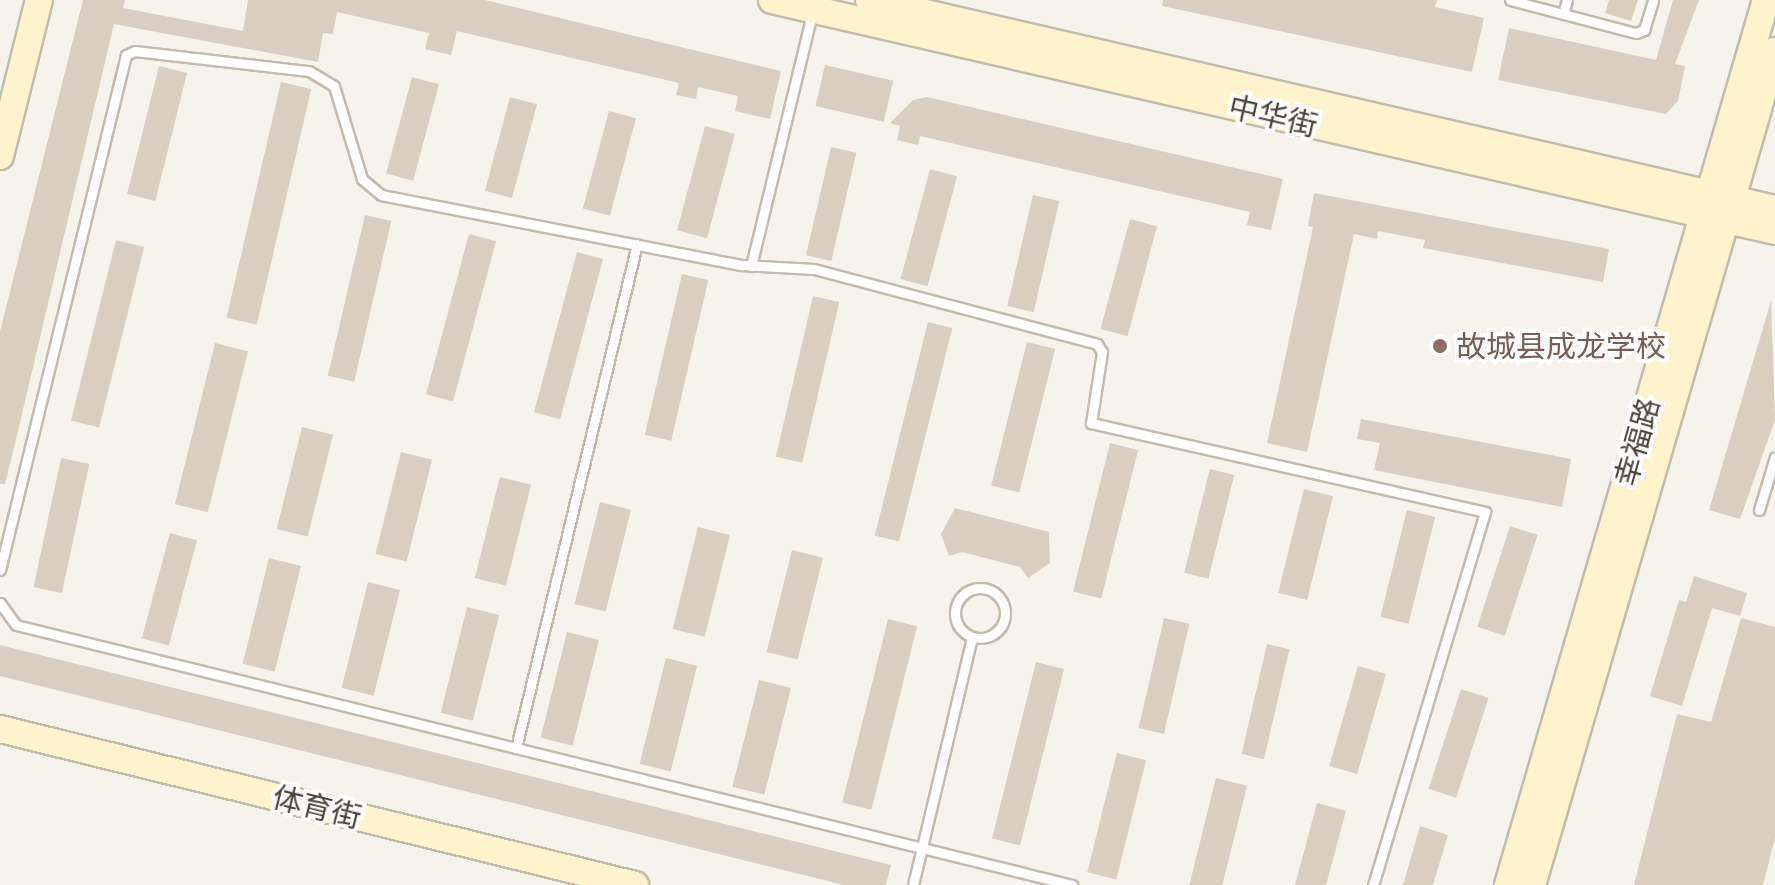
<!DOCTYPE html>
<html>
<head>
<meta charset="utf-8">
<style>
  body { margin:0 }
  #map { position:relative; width:1775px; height:885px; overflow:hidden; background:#f6f3ec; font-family:Mulish,"Noto Sans SC",sans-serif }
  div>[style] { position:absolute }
  .building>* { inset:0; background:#d8cfc1; transform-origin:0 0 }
  .roads { filter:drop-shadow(2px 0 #c2bbae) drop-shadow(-2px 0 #c2bbae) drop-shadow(0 2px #c2bbae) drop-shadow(0 -2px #c2bbae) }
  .lane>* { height:9px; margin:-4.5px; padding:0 4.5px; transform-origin:4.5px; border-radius:4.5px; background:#fff }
  .lane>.ring { margin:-4.5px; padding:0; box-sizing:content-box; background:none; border:9px solid #fff; border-radius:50% }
  .secondary>* { height:26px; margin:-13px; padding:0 13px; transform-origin:13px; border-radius:13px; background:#fff3cd }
  .dots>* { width:22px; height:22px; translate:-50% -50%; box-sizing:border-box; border:4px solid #fff; border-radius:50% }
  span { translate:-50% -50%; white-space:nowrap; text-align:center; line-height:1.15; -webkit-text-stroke:8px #fff; paint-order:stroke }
  .street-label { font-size:30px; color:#4b4439 }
  .education-label { font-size:30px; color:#785e54 }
  .left { translate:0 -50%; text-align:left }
</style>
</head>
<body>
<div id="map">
  <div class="building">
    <div style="clip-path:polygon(83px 0,125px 0,123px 8px,243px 31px,248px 0,485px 0,781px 71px,770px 119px,735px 111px,738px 96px,698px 87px,696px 99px,676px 95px,679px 83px,457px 31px,451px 55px,425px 49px,429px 33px,337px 12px,333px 34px,323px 33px,318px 62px,114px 24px,18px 431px,5px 484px,0 484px,0 331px)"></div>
    <div style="clip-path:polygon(1163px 0,1437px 0,1435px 7px,1484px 18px,1472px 72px,1162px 6px)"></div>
    <div style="clip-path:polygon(1609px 0,1638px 0,1631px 21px,1605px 13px)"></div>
    <div style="clip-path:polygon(1673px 0,1699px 0,1675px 64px,1685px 66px,1678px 101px,1666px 114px,1498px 80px,1509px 28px,1656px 60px)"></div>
    <div style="left:825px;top:65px;width:70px;height:42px;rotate:13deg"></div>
    <div style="left:159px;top:66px;width:29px;height:132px;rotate:14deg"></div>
    <div style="left:412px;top:77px;width:28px;height:100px;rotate:15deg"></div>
    <div style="left:281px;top:82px;width:31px;height:242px;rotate:13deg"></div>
    <div style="left:510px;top:97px;width:28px;height:97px;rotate:15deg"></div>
    <div style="clip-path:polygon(927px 97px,1283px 179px,1271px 230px,1247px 225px,1250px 212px,920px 136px,918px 145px,897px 140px,900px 126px,890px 123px,913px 100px)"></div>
    <div style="left:609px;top:111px;width:28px;height:101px;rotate:15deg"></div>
    <div style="left:705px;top:126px;width:31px;height:108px;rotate:15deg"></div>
    <div style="left:831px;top:147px;width:26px;height:111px;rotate:13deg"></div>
    <div style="left:930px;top:169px;width:28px;height:114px;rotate:15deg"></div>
    <div style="clip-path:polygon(1314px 193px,1609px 249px,1603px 282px,1423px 248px,1425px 240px,1378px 231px,1377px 239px,1354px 234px,1307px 452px,1267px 443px,1313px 227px,1308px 226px)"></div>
    <div style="left:1033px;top:195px;width:27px;height:114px;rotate:13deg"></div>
    <div style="left:365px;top:215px;width:27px;height:165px;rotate:13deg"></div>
    <div style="left:1130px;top:219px;width:28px;height:114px;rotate:15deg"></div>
    <div style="left:469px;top:234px;width:28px;height:166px;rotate:15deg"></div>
    <div style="left:116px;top:240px;width:29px;height:186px;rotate:14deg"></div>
    <div style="left:577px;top:252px;width:27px;height:166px;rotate:15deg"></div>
    <div style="left:682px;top:274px;width:27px;height:165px;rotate:13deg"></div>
    <div style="left:813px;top:296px;width:27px;height:165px;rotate:13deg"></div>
    <div style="clip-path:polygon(1771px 301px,1775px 420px,1740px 519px,1709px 510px)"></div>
    <div style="left:928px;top:322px;width:25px;height:220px;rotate:14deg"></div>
    <div style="left:1027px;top:342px;width:29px;height:148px;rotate:14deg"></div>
    <div style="left:215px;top:343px;width:34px;height:166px;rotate:14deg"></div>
    <div style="clip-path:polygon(1361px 419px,1571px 459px,1562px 507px,1374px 470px,1380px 443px,1357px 439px)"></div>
    <div style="left:302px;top:427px;width:32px;height:105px;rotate:14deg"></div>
    <div style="left:1110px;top:443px;width:29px;height:153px;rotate:14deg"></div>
    <div style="left:401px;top:452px;width:32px;height:105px;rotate:14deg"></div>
    <div style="left:61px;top:458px;width:29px;height:132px;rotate:12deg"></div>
    <div style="left:1210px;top:469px;width:25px;height:107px;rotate:14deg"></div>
    <div style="left:500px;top:477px;width:32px;height:104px;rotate:14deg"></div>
    <div style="left:1304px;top:489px;width:30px;height:107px;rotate:14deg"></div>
    <div style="left:600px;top:502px;width:32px;height:105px;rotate:14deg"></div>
    <div style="clip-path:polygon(955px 508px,1049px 532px,1050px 563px,1028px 578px,1020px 567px,962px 552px,949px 556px,941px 534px)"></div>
    <div style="left:1407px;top:510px;width:29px;height:110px;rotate:14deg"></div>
    <div style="left:1510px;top:526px;width:29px;height:106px;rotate:18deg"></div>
    <div style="left:698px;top:527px;width:33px;height:105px;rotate:14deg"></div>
    <div style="left:170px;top:533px;width:28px;height:109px;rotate:15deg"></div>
    <div style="left:792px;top:550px;width:32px;height:105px;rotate:14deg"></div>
    <div style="left:269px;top:558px;width:33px;height:109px;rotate:14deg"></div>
    <div style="clip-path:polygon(1694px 576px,1747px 593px,1740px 616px,1712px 608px,1682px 706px,1650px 696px,1679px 600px,1686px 602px)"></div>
    <div style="left:368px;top:582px;width:33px;height:109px;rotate:14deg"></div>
    <div style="left:467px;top:607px;width:33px;height:109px;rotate:14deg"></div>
    <div style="left:1164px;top:618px;width:26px;height:113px;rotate:13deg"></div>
    <div style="clip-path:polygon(1741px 618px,1775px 627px,1775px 838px,1763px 885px,1634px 885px,1677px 714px,1711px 722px)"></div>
    <div style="left:888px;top:619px;width:30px;height:189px;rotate:14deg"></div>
    <div style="left:567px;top:632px;width:33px;height:109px;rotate:14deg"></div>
    <div style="left:1267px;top:644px;width:23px;height:113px;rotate:13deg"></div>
    <div style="clip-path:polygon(0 645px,891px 865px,886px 885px,844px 885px,0 676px)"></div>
    <div style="left:666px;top:658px;width:32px;height:109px;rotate:14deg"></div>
    <div style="left:1036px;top:662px;width:29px;height:182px;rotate:14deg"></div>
    <div style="left:1358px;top:666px;width:29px;height:104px;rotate:16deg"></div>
    <div style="left:759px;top:680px;width:33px;height:110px;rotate:14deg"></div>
    <div style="left:1461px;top:689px;width:29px;height:105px;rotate:18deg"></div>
    <div style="left:1117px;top:753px;width:30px;height:123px;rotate:14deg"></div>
    <div style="left:1216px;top:778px;width:32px;height:110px;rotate:14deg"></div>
    <div style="left:1317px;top:803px;width:30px;height:85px;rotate:15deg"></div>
    <div style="clip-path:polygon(1420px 826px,1448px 835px,1433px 885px,1403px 885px)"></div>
  </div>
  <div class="roads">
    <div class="lane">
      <div style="left:1510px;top:0;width:130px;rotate:14.7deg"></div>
      <div style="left:1636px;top:33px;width:9px;rotate:-21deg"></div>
      <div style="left:1644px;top:30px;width:31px;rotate:-73deg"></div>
      <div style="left:1563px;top:14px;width:15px;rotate:-74deg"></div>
      <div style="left:751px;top:266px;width:260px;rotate:-76.4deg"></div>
      <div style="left:1759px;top:510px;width:55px;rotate:-73.2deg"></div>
      <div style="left:0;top:570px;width:530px;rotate:-76.25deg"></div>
      <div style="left:126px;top:55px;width:10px;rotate:-24deg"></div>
      <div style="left:135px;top:51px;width:175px;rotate:6.6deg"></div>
      <div style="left:309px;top:71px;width:29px;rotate:31deg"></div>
      <div style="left:334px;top:86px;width:97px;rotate:73.2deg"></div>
      <div style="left:362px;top:179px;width:25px;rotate:40deg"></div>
      <div style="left:381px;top:195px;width:368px;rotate:11deg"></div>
      <div style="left:742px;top:265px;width:72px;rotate:3.2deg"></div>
      <div style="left:814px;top:269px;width:293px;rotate:14.8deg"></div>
      <div style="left:1097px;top:344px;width:9px;rotate:58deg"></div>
      <div style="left:1102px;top:352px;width:72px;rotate:98.8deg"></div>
      <div style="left:1091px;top:423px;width:404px;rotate:12.7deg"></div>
      <div style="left:1485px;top:512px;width:389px;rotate:106.7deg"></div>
      <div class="ring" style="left:955px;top:588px;width:41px;height:41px"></div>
      <div style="left:0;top:603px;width:27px;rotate:54deg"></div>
      <div style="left:16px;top:625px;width:1088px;rotate:13.83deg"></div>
      <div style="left:516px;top:748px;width:518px;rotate:-76.5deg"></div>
      <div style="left:913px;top:885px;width:255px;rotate:-76.6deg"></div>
    </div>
    <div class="secondary">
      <div style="left:772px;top:0;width:1029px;rotate:12.97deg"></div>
      <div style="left:869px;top:0;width:930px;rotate:12.99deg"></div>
      <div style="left:0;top:156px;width:161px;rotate:-76deg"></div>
      <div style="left:0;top:729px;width:654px;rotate:13.8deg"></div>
      <div style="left:1508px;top:885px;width:922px;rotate:-73.75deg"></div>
      <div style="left:1532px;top:885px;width:869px;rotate:-73.76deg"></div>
    </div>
  </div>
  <div class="dots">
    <div style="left:1440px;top:346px;background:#8d6e63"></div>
  </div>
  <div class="street-label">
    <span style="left:1273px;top:116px;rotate:13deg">中华街</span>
    <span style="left:1637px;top:442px;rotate:-74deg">幸福路</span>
    <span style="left:317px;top:807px;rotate:14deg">体育街</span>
  </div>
  <div class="education-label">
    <span class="left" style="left:1456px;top:346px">故城县成龙学校</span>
  </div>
</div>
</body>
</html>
